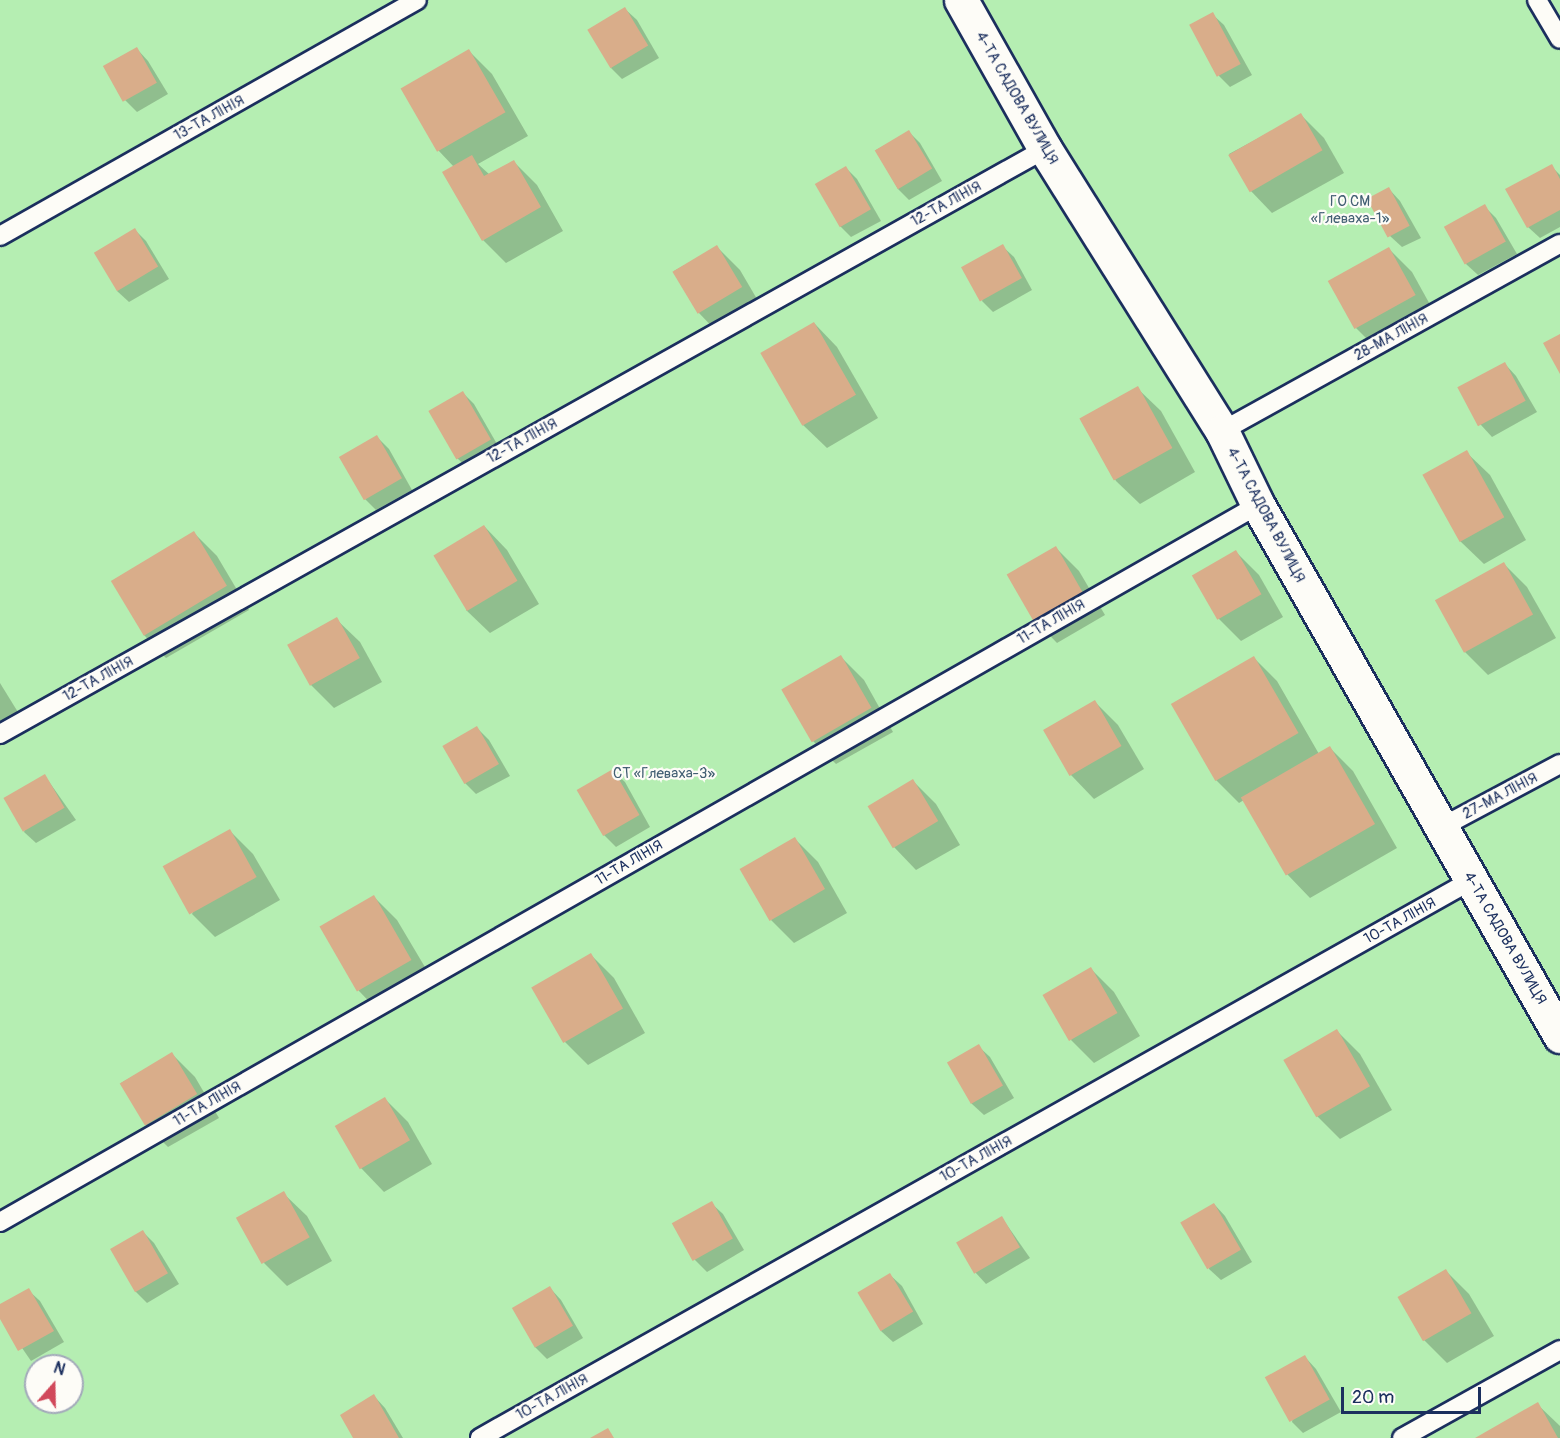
<!DOCTYPE html>
<html>
<head>
<meta charset="utf-8">
<style>
  body { margin:0 }
  #map { position:relative; width:1560px; height:1438px; overflow:hidden; background:#f6ece1; font-family:Pangolin,sans-serif }
  div>[style] { position:absolute }
  .green>* { inset:0; background:#b5eeb2 }
  .shadow>* { inset:0; background:#0003 }
  .building>* { inset:0; background:#d9ad8a; transform-origin:0 0 }
  .roads { filter:drop-shadow(2px 0 #1b2f5e) drop-shadow(-2px 0 #1b2f5e) drop-shadow(0 2px #1b2f5e) drop-shadow(0 -2px #1b2f5e) }
  .service>* { height:18px; margin:-9px; padding:0 9px; transform-origin:9px; border-radius:9px; background:#fdfcf7 }
  .minor>* { height:33px; margin:-16.5px; padding:0 16.5px; transform-origin:16.5px; border-radius:16.5px; background:#fdfcf7 }
  span { translate:-50% -50%; white-space:nowrap; text-align:center; line-height:1.15; -webkit-text-stroke:4.5px #fdfcf7; paint-order:stroke }
  .street-label { font-size:15px; color:#1b2f5e }
  .park-label { font-size:15px; color:#425f73 }
  .north { position:absolute; left:24px; top:1354px; width:60px; height:60px; box-sizing:border-box; background:#fdfcf7; border:2px solid #a3aaba; border-radius:50%; rotate:20deg; font-size:16px; font-weight:700; line-height:24px; text-align:center; color:#1b2f5e }
  .north::after { content:''; display:block; margin:auto; width:21px; height:27px; background:#d1495b; clip-path:polygon(50% 0,100% 100%,50% 72%,0 100%) }
  .scale { position:absolute; left:1341px; top:1387px; width:140px; height:27px; box-sizing:border-box; border:3px solid #1b2f5e; border-top:0; padding-left:8px; font-size:18px; line-height:21px; white-space:nowrap; color:#1b2f5e; -webkit-text-stroke:4px #fdfcf7; paint-order:stroke }
</style>
</head>
<body>
<div id="map">
  <div class="green">
    <div style="clip-path:polygon(evenodd,0 0,1560px 0,1560px 1438px,0 1438px,0 0,36px 1366px,72px 1366px,72px 1402px,36px 1402px,36px 1366px)"></div>
  </div>
  <div class="shadow">
    <div style="clip-path:polygon(625px 9px,637px 20px,659px 58px,622px 79px,611px 68px)"></div>
    <div style="clip-path:polygon(1212px 14px,1224px 25px,1252px 75px,1230px 87px,1219px 76px)"></div>
    <div style="clip-path:polygon(137px 49px,148px 61px,168px 94px,137px 112px,125px 100px)"></div>
    <div style="clip-path:polygon(469px 51px,492px 74px,528px 136px,478px 164px,490px 175px,513px 161px,537px 185px,563px 231px,506px 263px,483px 240px,454px 167px,438px 150px)"></div>
    <div style="clip-path:polygon(1301px 115px,1324px 138px,1344px 173px,1272px 213px,1249px 189px,1229px 154px)"></div>
    <div style="clip-path:polygon(909px 132px,920px 143px,942px 181px,909px 200px,898px 189px,876px 150px)"></div>
    <div style="clip-path:polygon(1551px 166px,1560px 175px,1560px 227px,1540px 238px,1528px 227px)"></div>
    <div style="clip-path:polygon(846px 168px,857px 179px,881px 221px,851px 237px,840px 226px)"></div>
    <div style="clip-path:polygon(1389px 189px,1400px 201px,1421px 238px,1402px 247px,1390px 236px)"></div>
    <div style="clip-path:polygon(1484px 206px,1496px 218px,1517px 254px,1478px 275px,1466px 264px)"></div>
    <div style="clip-path:polygon(135px 230px,146px 241px,169px 279px,129px 302px,117px 291px)"></div>
    <div style="clip-path:polygon(1002px 246px,1014px 257px,1032px 290px,993px 312px,982px 301px)"></div>
    <div style="clip-path:polygon(717px 247px,740px 270px,764px 311px,721px 336px,698px 312px,674px 271px)"></div>
    <div style="clip-path:polygon(1389px 249px,1412px 272px,1438px 319px,1379px 351px,1356px 328px)"></div>
    <div style="clip-path:polygon(814px 323px,837px 347px,878px 418px,827px 448px,803px 425px)"></div>
    <div style="clip-path:polygon(1505px 364px,1516px 376px,1537px 412px,1492px 437px,1481px 425px,1460px 389px)"></div>
    <div style="clip-path:polygon(1137px 388px,1161px 411px,1195px 472px,1140px 504px,1116px 481px,1082px 420px)"></div>
    <div style="clip-path:polygon(463px 393px,474px 404px,501px 451px,469px 469px,457px 458px)"></div>
    <div style="clip-path:polygon(377px 437px,389px 449px,412px 490px,376px 510px,365px 499px,341px 457px)"></div>
    <div style="clip-path:polygon(1466px 452px,1490px 475px,1526px 540px,1484px 564px,1460px 541px)"></div>
    <div style="clip-path:polygon(484px 526px,507px 550px,539px 604px,490px 633px,466px 610px)"></div>
    <div style="clip-path:polygon(194px 533px,217px 556px,249px 610px,166px 658px,143px 634px)"></div>
    <div style="clip-path:polygon(1056px 548px,1079px 571px,1105px 615px,1057px 643px,1034px 619px,1008px 575px)"></div>
    <div style="clip-path:polygon(1236px 552px,1259px 575px,1283px 617px,1241px 641px,1218px 618px)"></div>
    <div style="clip-path:polygon(1504px 564px,1527px 587px,1556px 638px,1488px 675px,1465px 652px)"></div>
    <div style="clip-path:polygon(336px 619px,360px 642px,382px 682px,334px 708px,311px 685px)"></div>
    <div style="clip-path:polygon(841px 657px,864px 680px,893px 732px,836px 764px,813px 741px)"></div>
    <div style="clip-path:polygon(1254px 658px,1277px 681px,1319px 754px,1330px 748px,1353px 771px,1397px 848px,1310px 898px,1287px 874px,1244px 800px,1239px 803px,1216px 780px,1172px 704px)"></div>
    <div style="clip-path:polygon(0 683px,29px 730px,0 746px)"></div>
    <div style="clip-path:polygon(1095px 702px,1118px 725px,1144px 769px,1094px 799px,1071px 775px)"></div>
    <div style="clip-path:polygon(477px 728px,489px 740px,510px 776px,476px 794px,465px 783px)"></div>
    <div style="clip-path:polygon(613px 771px,625px 782px,650px 827px,616px 847px,604px 835px,579px 791px)"></div>
    <div style="clip-path:polygon(45px 776px,76px 820px,36px 843px,24px 832px)"></div>
    <div style="clip-path:polygon(913px 781px,936px 804px,960px 845px,916px 870px,893px 846px)"></div>
    <div style="clip-path:polygon(230px 831px,253px 854px,280px 900px,215px 937px,192px 914px)"></div>
    <div style="clip-path:polygon(795px 839px,818px 862px,847px 913px,794px 943px,771px 920px)"></div>
    <div style="clip-path:polygon(374px 897px,397px 920px,435px 984px,382px 1015px,359px 991px,322px 927px)"></div>
    <div style="clip-path:polygon(591px 955px,614px 978px,645px 1033px,588px 1065px,565px 1042px)"></div>
    <div style="clip-path:polygon(1091px 969px,1114px 992px,1140px 1036px,1094px 1063px,1071px 1040px)"></div>
    <div style="clip-path:polygon(1337px 1031px,1360px 1054px,1392px 1110px,1340px 1139px,1317px 1116px)"></div>
    <div style="clip-path:polygon(978px 1046px,990px 1057px,1014px 1098px,984px 1115px,972px 1104px,949px 1062px)"></div>
    <div style="clip-path:polygon(172px 1054px,195px 1077px,219px 1118px,168px 1147px,145px 1124px,121px 1083px)"></div>
    <div style="clip-path:polygon(385px 1099px,408px 1122px,432px 1164px,384px 1192px,361px 1168px)"></div>
    <div style="clip-path:polygon(283px 1193px,307px 1216px,332px 1261px,287px 1286px,264px 1263px)"></div>
    <div style="clip-path:polygon(711px 1203px,723px 1214px,744px 1250px,707px 1272px,695px 1260px,674px 1224px)"></div>
    <div style="clip-path:polygon(1214px 1204px,1225px 1216px,1252px 1262px,1221px 1280px,1209px 1269px)"></div>
    <div style="clip-path:polygon(1002px 1218px,1030px 1258px,986px 1284px,975px 1272px)"></div>
    <div style="clip-path:polygon(143px 1232px,154px 1243px,179px 1284px,147px 1303px,136px 1292px,112px 1249px)"></div>
    <div style="clip-path:polygon(1446px 1271px,1469px 1294px,1494px 1336px,1447px 1363px,1424px 1340px,1400px 1297px)"></div>
    <div style="clip-path:polygon(890px 1275px,902px 1286px,923px 1324px,893px 1342px,881px 1331px)"></div>
    <div style="clip-path:polygon(550px 1288px,561px 1300px,583px 1338px,547px 1359px,535px 1347px)"></div>
    <div style="clip-path:polygon(28px 1290px,40px 1301px,64px 1342px,31px 1361px,0 1316px,0 1306px)"></div>
    <div style="clip-path:polygon(1305px 1357px,1316px 1369px,1341px 1412px,1303px 1433px,1292px 1422px)"></div>
    <div style="clip-path:polygon(374px 1396px,385px 1408px,403px 1438px,355px 1438px)"></div>
    <div style="clip-path:polygon(1537px 1404px,1560px 1426px,1560px 1438px,1478px 1438px)"></div>
  </div>
  <div class="building">
    <div style="left:625px;top:7px;width:45px;height:44px;rotate:59deg"></div>
    <div style="left:1213px;top:12px;width:59px;height:27px;rotate:62deg"></div>
    <div style="left:137px;top:47px;width:41px;height:39px;rotate:61deg"></div>
    <div style="left:469px;top:49px;width:73px;height:79px;rotate:60deg"></div>
    <div style="left:1301px;top:113px;width:43px;height:84px;rotate:60deg"></div>
    <div style="left:909px;top:130px;width:45px;height:40px;rotate:59deg"></div>
    <div style="clip-path:polygon(472px 155px,484px 176px,514px 160px,541px 207px,482px 241px,442px 172px)"></div>
    <div style="clip-path:polygon(1552px 164px,1560px 179px,1560px 210px,1527px 228px,1505px 189px)"></div>
    <div style="left:846px;top:166px;width:50px;height:36px;rotate:60deg"></div>
    <div style="left:1389px;top:187px;width:44px;height:25px;rotate:62deg"></div>
    <div style="left:1485px;top:204px;width:43px;height:47px;rotate:61deg"></div>
    <div style="left:135px;top:228px;width:45px;height:48px;rotate:59deg"></div>
    <div style="left:1003px;top:244px;width:39px;height:48px;rotate:61deg"></div>
    <div style="left:717px;top:245px;width:49px;height:52px;rotate:59deg"></div>
    <div style="left:1389px;top:247px;width:55px;height:70px;rotate:61deg"></div>
    <div style="left:814px;top:322px;width:84px;height:62px;rotate:60deg"></div>
    <div style="clip-path:polygon(1560px 334px,1560px 374px,1543px 343px)"></div>
    <div style="left:1505px;top:362px;width:44px;height:54px;rotate:62deg"></div>
    <div style="left:1138px;top:386px;width:71px;height:67px;rotate:61deg"></div>
    <div style="left:463px;top:391px;width:56px;height:40px;rotate:60deg"></div>
    <div style="left:377px;top:435px;width:50px;height:44px;rotate:60deg"></div>
    <div style="left:1467px;top:450px;width:77px;height:51px;rotate:61deg"></div>
    <div style="left:484px;top:525px;width:65px;height:59px;rotate:59deg"></div>
    <div style="left:194px;top:531px;width:64px;height:97px;rotate:59deg"></div>
    <div style="left:1056px;top:546px;width:53px;height:57px;rotate:60deg"></div>
    <div style="left:1236px;top:550px;width:51px;height:51px;rotate:60deg"></div>
    <div style="left:1504px;top:562px;width:60px;height:79px;rotate:61deg"></div>
    <div style="left:337px;top:617px;width:47px;height:57px;rotate:61deg"></div>
    <div style="left:841px;top:655px;width:61px;height:69px;rotate:60deg"></div>
    <div style="left:1254px;top:656px;width:89px;height:96px;rotate:60deg"></div>
    <div style="left:1095px;top:700px;width:53px;height:60px;rotate:60deg"></div>
    <div style="left:477px;top:726px;width:44px;height:40px;rotate:60deg"></div>
    <div style="left:1330px;top:746px;width:90px;height:103px;rotate:60deg"></div>
    <div style="left:613px;top:769px;width:53px;height:42px;rotate:60deg"></div>
    <div style="left:45px;top:774px;width:39px;height:48px;rotate:60deg"></div>
    <div style="left:913px;top:779px;width:49px;height:53px;rotate:59deg"></div>
    <div style="left:230px;top:829px;width:55px;height:77px;rotate:61deg"></div>
    <div style="left:795px;top:837px;width:60px;height:64px;rotate:60deg"></div>
    <div style="left:374px;top:895px;width:75px;height:63px;rotate:60deg"></div>
    <div style="left:591px;top:953px;width:64px;height:69px;rotate:60deg"></div>
    <div style="left:1091px;top:967px;width:53px;height:56px;rotate:60deg"></div>
    <div style="left:1337px;top:1029px;width:66px;height:62px;rotate:60deg"></div>
    <div style="left:979px;top:1044px;width:48px;height:37px;rotate:60deg"></div>
    <div style="left:172px;top:1052px;width:49px;height:61px;rotate:59deg"></div>
    <div style="left:385px;top:1097px;width:50px;height:58px;rotate:60deg"></div>
    <div style="left:284px;top:1191px;width:53px;height:55px;rotate:61deg"></div>
    <div style="left:712px;top:1201px;width:43px;height:46px;rotate:61deg"></div>
    <div style="left:1214px;top:1203px;width:54px;height:39px;rotate:60deg"></div>
    <div style="left:1002px;top:1216px;width:36px;height:53px;rotate:60deg"></div>
    <div style="left:143px;top:1230px;width:50px;height:38px;rotate:60deg"></div>
    <div style="left:1446px;top:1269px;width:51px;height:56px;rotate:60deg"></div>
    <div style="left:890px;top:1273px;width:45px;height:38px;rotate:59deg"></div>
    <div style="left:550px;top:1286px;width:46px;height:44px;rotate:60deg"></div>
    <div style="clip-path:polygon(29px 1288px,54px 1331px,18px 1351px,0 1319px,0 1304px)"></div>
    <div style="left:1305px;top:1355px;width:51px;height:46px;rotate:61deg"></div>
    <div style="clip-path:polygon(374px 1394px,399px 1438px,353px 1438px,340px 1415px)"></div>
    <div style="clip-path:polygon(1538px 1402px,1558px 1438px,1475px 1438px)"></div>
    <div style="clip-path:polygon(608px 1428px,614px 1438px,590px 1438px)"></div>
  </div>
  <div class="roads">
    <div class="service">
      <div style="left:1537px;top:0;width:45px;rotate:59.5deg"></div>
      <div style="left:0;top:236px;width:479px;rotate:-29.5deg"></div>
      <div style="left:1222px;top:431px;width:386px;rotate:-29deg"></div>
      <div style="left:0;top:734px;width:1198px;rotate:-29.24deg"></div>
      <div style="left:1440px;top:828px;width:136px;rotate:-28.1deg"></div>
      <div style="left:0;top:1222px;width:1448px;rotate:-29.68deg"></div>
      <div style="left:480px;top:1438px;width:1138px;rotate:-29.36deg"></div>
      <div style="left:1402px;top:1438px;width:181px;rotate:-29.1deg"></div>
    </div>
    <div class="minor">
      <div style="left:961px;top:0;width:171px;rotate:60.6deg"></div>
      <div style="left:1045px;top:149px;width:333px;rotate:57.9deg"></div>
      <div style="left:1222px;top:431px;width:82px;rotate:64.1deg"></div>
      <div style="left:1258px;top:505px;width:611px;rotate:60.37deg"></div>
    </div>
  </div>
  <div class="street-label">
    <span style="left:1017px;top:98px;rotate:60deg">4-ТА САДОВА ВУЛИЦЯ</span>
    <span style="left:209px;top:118px;rotate:-29deg">13-ТА ЛІНІЯ</span>
    <span style="left:946px;top:204px;rotate:-29deg">12-ТА ЛІНІЯ</span>
    <span style="left:1391px;top:337px;rotate:-29deg">28-МА ЛІНІЯ</span>
    <span style="left:522px;top:441px;rotate:-29deg">12-ТА ЛІНІЯ</span>
    <span style="left:1266px;top:515px;rotate:62deg">4-ТА САДОВА ВУЛИЦЯ</span>
    <span style="left:1051px;top:622px;rotate:-30deg">11-ТА ЛІНІЯ</span>
    <span style="left:98px;top:679px;rotate:-29deg">12-ТА ЛІНІЯ</span>
    <span style="left:1500px;top:796px;rotate:-28deg">27-МА ЛІНІЯ</span>
    <span style="left:629px;top:863px;rotate:-30deg">11-ТА ЛІНІЯ</span>
    <span style="left:1400px;top:921px;rotate:-29deg">10-ТА ЛІНІЯ</span>
    <span style="left:1505px;top:938px;rotate:60deg">4-ТА САДОВА ВУЛИЦЯ</span>
    <span style="left:207px;top:1104px;rotate:-30deg">11-ТА ЛІНІЯ</span>
    <span style="left:976px;top:1159px;rotate:-29deg">10-ТА ЛІНІЯ</span>
    <span style="left:552px;top:1397px;rotate:-29deg">10-ТА ЛІНІЯ</span>
  </div>
  <div class="park-label">
    <span style="left:1350px;top:210px">ГО СМ<br>«Глеваха-1»</span>
    <span style="left:664px;top:774px">СТ «Глеваха-3»</span>
  </div>
  <div class="north">N</div>
  <div class="scale">20 m</div>
</div>
</body>
</html>
